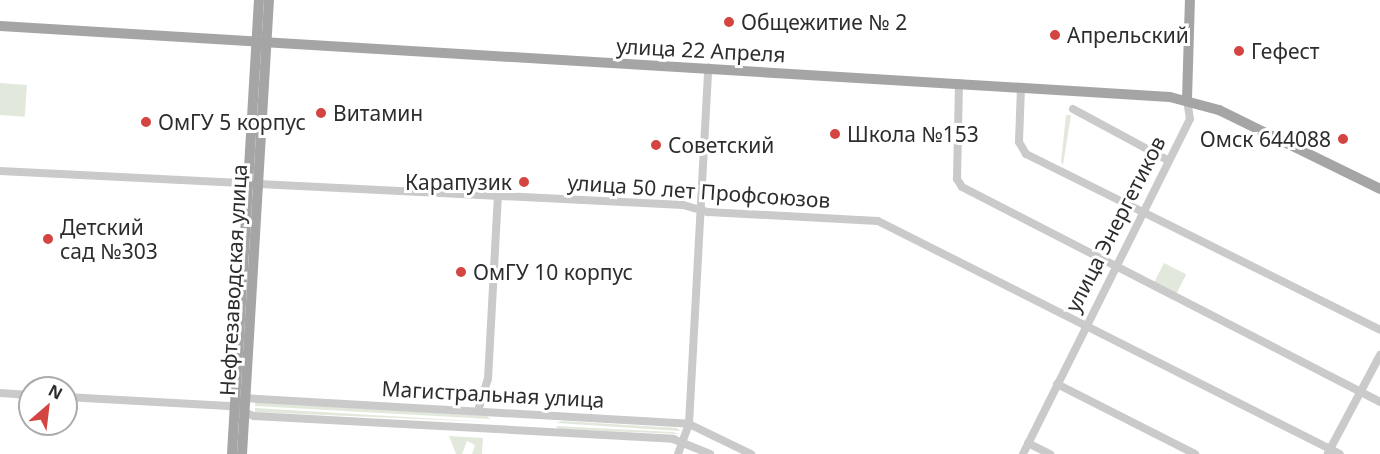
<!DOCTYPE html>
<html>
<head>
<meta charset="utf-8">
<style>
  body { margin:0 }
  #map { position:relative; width:1380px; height:454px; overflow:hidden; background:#fff; font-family:"Noto Sans",sans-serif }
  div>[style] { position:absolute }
  .green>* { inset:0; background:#e2e9dc; transform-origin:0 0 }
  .minor>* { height:8px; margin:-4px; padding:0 4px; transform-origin:4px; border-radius:4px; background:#cacaca }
  .major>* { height:10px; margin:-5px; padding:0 5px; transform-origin:5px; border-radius:5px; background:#a5a5a5 }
  .dots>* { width:16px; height:16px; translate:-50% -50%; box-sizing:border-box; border:3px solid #fff; border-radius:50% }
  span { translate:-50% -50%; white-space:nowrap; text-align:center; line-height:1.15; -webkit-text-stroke:6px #fff; paint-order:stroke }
  .poi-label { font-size:21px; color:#2d2d2d }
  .left { translate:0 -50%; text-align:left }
  .right { translate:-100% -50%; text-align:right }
  .street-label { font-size:21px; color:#2d2d2d }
  .north { position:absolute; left:18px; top:376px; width:60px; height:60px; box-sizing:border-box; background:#fff; border:2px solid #ababab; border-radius:50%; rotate:28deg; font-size:16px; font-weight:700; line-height:24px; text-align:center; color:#2d2d2d }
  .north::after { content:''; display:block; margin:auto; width:21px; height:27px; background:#d44440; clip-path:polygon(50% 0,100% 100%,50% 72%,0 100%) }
</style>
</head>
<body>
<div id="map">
  <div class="green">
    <div style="left:0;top:83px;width:27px;height:32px;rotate:4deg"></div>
    <div style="clip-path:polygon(1066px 115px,1071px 115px,1063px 165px,1061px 162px)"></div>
    <div style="left:1164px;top:263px;width:25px;height:22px;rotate:27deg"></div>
    <div style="clip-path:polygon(255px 402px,487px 416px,490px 419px,255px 406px)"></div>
    <div style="clip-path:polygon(255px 408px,489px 422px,255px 412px)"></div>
    <div style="clip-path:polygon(562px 421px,677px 428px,680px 431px,556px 423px)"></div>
    <div style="clip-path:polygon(556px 426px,673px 432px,680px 434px,558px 429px)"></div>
    <div style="clip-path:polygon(449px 436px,483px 438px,482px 454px,472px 454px,475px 445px,467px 441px,462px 454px,456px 454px)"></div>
  </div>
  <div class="minor">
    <div style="left:959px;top:83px;width:96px;rotate:91.2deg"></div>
    <div style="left:957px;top:179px;width:9px;rotate:58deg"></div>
    <div style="left:962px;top:187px;width:470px;rotate:27.2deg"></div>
    <div style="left:1021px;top:87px;width:55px;rotate:92.1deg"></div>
    <div style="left:1019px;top:142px;width:14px;rotate:60deg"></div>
    <div style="left:1026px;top:154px;width:395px;rotate:26.4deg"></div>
    <div style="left:1073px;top:109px;width:109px;rotate:28.4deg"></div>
    <div style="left:0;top:171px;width:684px;rotate:2.85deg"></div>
    <div style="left:683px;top:205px;width:26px;rotate:16deg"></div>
    <div style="left:708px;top:212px;width:170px;rotate:3deg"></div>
    <div style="left:878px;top:221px;width:517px;rotate:26.76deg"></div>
    <div style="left:1057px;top:384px;width:155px;rotate:26.9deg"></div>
    <div style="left:0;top:393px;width:30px;rotate:4deg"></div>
    <div style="left:66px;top:397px;width:163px;rotate:3.2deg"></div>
    <div style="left:229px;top:406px;width:27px;rotate:22deg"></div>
    <div style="left:254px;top:416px;width:420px;rotate:3.1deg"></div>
    <div style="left:673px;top:439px;width:40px;rotate:22deg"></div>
    <div style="left:242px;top:398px;width:448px;rotate:3.3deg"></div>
    <div style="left:689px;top:424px;width:69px;rotate:25.8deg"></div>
    <div style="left:478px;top:411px;width:34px;rotate:-73deg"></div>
    <div style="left:488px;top:379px;width:183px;rotate:-86.9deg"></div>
    <div style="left:1028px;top:443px;width:25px;rotate:27deg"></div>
    <div style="left:1328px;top:453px;width:111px;rotate:-62deg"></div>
    <div style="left:678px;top:454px;width:32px;rotate:-70deg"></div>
    <div style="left:689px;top:424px;width:357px;rotate:-86.9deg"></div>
    <div style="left:1023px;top:454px;width:374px;rotate:-63.5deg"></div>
    <div style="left:1190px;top:119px;width:19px;rotate:-99deg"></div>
  </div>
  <div class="major">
    <div style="left:0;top:26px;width:1172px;rotate:3.47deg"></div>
    <div style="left:1170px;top:97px;width:51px;rotate:14.9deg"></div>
    <div style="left:1219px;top:110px;width:179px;rotate:26.1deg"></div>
    <div style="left:1187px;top:99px;width:99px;rotate:-88.3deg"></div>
    <div style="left:232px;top:454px;width:455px;rotate:-86.6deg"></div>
    <div style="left:242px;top:454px;width:455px;rotate:-86.6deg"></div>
  </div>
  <div class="dots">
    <div style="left:729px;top:22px;background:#d44440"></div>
    <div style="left:1055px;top:35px;background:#d44440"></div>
    <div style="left:1239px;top:51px;background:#d44440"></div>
    <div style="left:321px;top:113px;background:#d44440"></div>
    <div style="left:146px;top:122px;background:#d44440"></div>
    <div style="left:835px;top:134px;background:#d44440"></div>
    <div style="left:1343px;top:139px;background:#d44440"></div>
    <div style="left:656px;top:145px;background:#d44440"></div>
    <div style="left:524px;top:182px;background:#d44440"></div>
    <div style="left:48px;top:239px;background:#d44440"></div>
    <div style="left:461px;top:272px;background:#d44440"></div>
  </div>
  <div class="poi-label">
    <span class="left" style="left:741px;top:22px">Общежитие № 2</span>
    <span class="left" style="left:1067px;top:35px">Апрельский</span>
    <span class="left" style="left:1251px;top:51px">Гефест</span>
    <span class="left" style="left:333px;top:113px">Витамин</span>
    <span class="left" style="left:158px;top:122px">ОмГУ 5 корпус</span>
    <span class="left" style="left:847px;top:134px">Школа №153</span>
    <span class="right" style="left:1331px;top:139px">Омск 644088</span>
    <span class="left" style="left:668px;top:145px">Советский</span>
    <span class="right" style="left:512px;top:182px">Карапузик</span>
    <span class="left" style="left:60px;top:239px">Детский<br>сад №303</span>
    <span class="left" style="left:473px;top:272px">ОмГУ 10 корпус</span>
  </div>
  <div class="street-label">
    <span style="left:701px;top:50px;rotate:3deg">улица 22 Апреля</span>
    <span style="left:699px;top:191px;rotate:4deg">улица 50 лет Профсоюзов</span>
    <span style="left:1115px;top:224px;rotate:-63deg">улица Энергетиков</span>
    <span style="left:233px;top:280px;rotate:-87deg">Нефтезаводская улица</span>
    <span style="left:493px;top:394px;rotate:3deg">Магистральная улица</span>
  </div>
  <div class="north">N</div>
</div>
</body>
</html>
